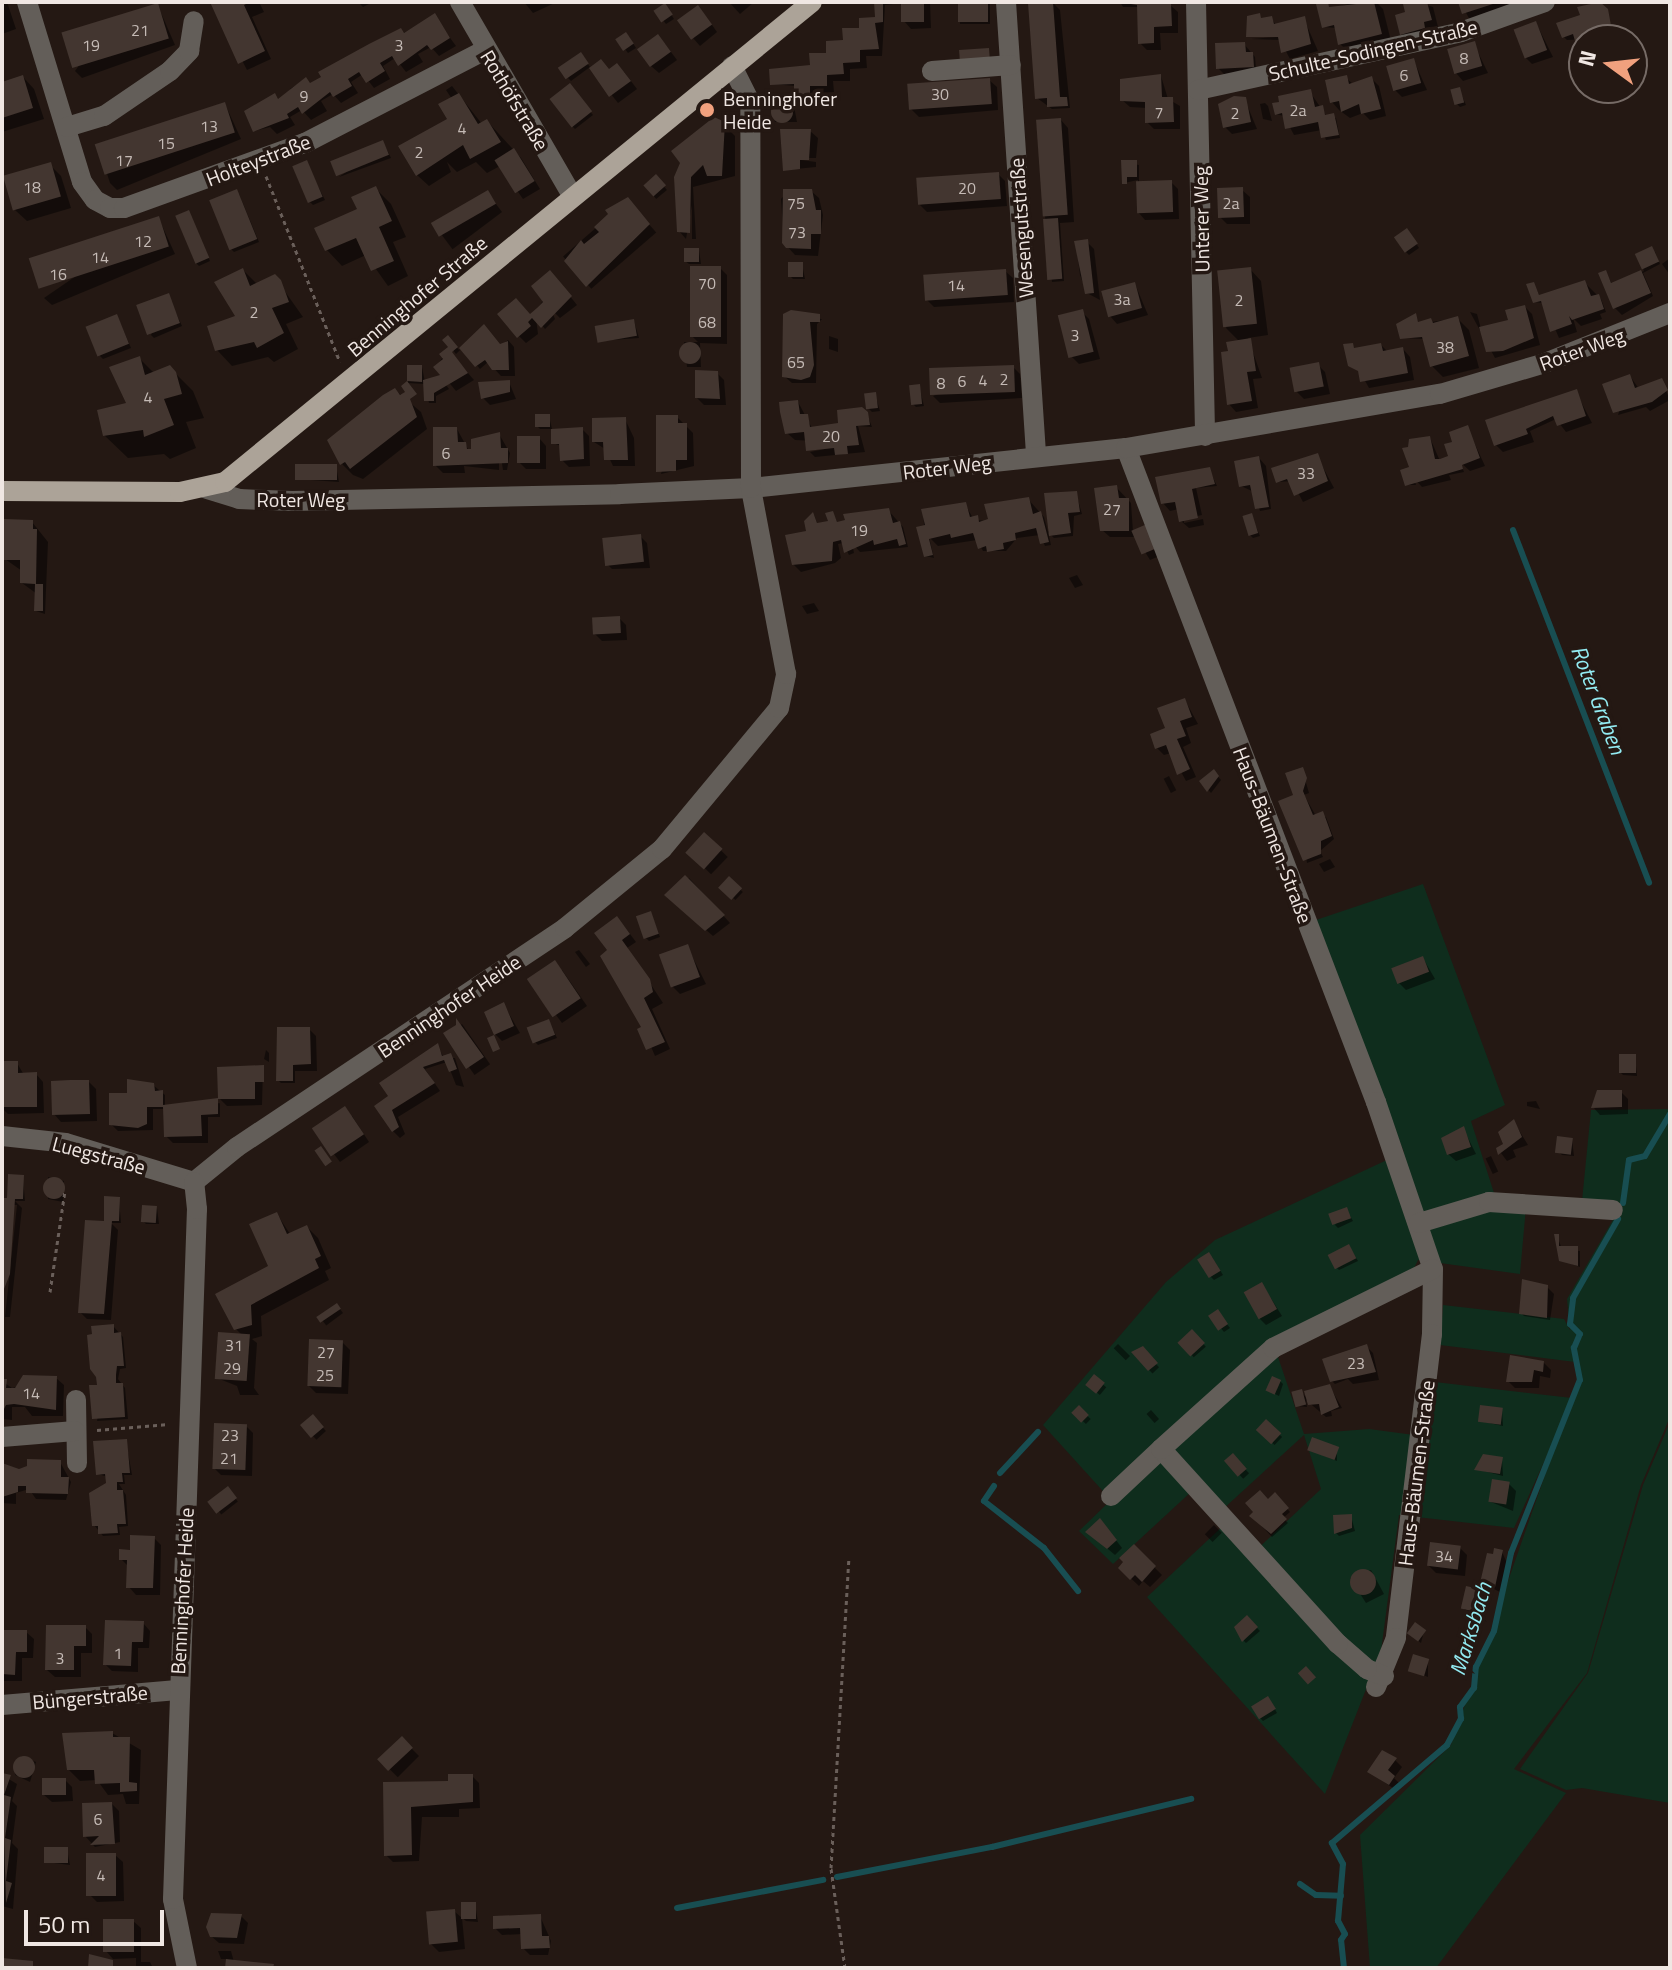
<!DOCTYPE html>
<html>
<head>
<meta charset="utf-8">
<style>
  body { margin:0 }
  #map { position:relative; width:1672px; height:1970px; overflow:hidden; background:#241813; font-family:"Titillium Web",sans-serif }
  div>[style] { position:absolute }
  .green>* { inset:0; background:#0f2d1d }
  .shadow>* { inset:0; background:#0007; transform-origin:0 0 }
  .stream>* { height:6px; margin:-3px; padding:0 3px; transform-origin:3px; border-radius:3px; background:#184e52 }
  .building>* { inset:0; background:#433630; transform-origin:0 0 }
  .round { border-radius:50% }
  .path>* { height:3px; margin-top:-1.5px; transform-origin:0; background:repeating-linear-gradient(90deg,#6a5f5a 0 4px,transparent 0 8px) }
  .minor>* { height:20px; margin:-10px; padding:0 10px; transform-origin:10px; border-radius:10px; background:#635e59 }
  .major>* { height:20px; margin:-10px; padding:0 10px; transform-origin:10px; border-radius:10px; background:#aca398 }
  .dots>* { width:22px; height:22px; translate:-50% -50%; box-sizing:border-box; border:4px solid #241813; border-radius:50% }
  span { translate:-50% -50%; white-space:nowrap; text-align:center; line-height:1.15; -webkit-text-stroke:7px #241813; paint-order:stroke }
  .number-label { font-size:16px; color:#c5bbb6 }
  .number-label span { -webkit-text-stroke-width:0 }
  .street-label { font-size:20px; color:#f0e7e3 }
  .poi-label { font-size:20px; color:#f0e7e3 }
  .left { translate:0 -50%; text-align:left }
  .water-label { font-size:22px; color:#93ebf2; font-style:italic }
  .frame { position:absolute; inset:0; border:4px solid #f0e7e3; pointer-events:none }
  .north { position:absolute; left:1568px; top:24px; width:80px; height:80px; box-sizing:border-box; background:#241813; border:2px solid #766b66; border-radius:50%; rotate:285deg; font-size:22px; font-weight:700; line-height:32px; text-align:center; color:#f0e7e3 }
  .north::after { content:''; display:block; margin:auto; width:28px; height:36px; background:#f1a17e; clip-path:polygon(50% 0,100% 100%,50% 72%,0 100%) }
  .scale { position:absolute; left:24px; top:1910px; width:140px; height:36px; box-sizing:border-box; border:4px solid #f0e7e3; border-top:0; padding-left:10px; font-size:24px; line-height:28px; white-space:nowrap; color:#f0e7e3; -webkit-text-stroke:6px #241813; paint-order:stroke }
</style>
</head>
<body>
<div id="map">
  <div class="green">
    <div style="clip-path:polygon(1423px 884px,1505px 1105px,1471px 1121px,1494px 1193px,1526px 1207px,1520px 1274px,1418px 1260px,1411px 1274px,1276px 1351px,1304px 1434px,1369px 1429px,1429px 1437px,1435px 1382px,1572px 1398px,1579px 1383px,1575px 1362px,1440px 1345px,1443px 1305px,1564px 1319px,1570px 1330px,1567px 1299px,1614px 1218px,1582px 1201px,1591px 1110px,1670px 1109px,1670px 1417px,1641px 1485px,1587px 1673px,1514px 1769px,1566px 1793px,1436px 1968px,1370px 1968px,1360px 1835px,1451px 1745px,1568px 1409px,1514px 1528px,1399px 1515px,1381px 1651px,1325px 1794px,1147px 1597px,1224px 1525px,1252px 1554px,1321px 1489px,1304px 1435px,1222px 1510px,1192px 1491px,1113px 1564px,1079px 1531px,1111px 1500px,1043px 1425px,1166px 1282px,1215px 1240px,1404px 1152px,1310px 922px)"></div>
    <div style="clip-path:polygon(1670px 1422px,1670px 1803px,1582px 1788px,1566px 1790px,1520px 1769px,1588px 1673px,1643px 1485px)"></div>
  </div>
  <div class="shadow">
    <div style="clip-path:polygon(2px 2px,7px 2px,16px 29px,2px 34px)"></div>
    <div style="clip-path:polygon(212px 2px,259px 2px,264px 12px,252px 17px,271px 59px,247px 70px)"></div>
    <div style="clip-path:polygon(358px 2px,373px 2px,363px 7px)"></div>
    <div style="clip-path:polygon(524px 2px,557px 2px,533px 13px)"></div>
    <div style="clip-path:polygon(729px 2px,754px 2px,740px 14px)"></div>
    <div style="clip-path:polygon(876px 2px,893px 4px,885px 5px,882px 56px,866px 56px,867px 68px,850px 69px,850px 81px,833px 81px,834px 92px,817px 93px,817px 104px,803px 105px,796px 86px,772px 84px,812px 67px,877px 19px)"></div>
    <div style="clip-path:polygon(903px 2px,930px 2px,931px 28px,911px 29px,904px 21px)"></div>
    <div style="left:960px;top:2px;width:30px;height:22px"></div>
    <div style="clip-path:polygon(1042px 2px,1065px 2px,1053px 3px,1060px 10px,1070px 108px,1052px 109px,1037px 98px)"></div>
    <div style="clip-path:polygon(1120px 2px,1170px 5px,1178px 12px,1178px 33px,1160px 33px,1161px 50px,1147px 50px,1140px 43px,1139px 7px,1123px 7px)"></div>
    <div style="clip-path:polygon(1356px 2px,1376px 2px,1383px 9px,1392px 45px,1352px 55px,1340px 44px,1336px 28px,1324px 27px,1327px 3px,1330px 9px)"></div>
    <div style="clip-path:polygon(1417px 2px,1433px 7px,1438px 27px,1409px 41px,1402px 34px)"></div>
    <div style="clip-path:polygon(1460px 2px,1514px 2px,1515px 4px,1470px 20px)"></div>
    <div style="clip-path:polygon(1599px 2px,1618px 38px,1567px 40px,1564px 37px,1585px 23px,1580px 8px)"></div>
    <div style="clip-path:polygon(158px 6px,175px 45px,82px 78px,75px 71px,112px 19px)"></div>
    <div style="clip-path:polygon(667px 8px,674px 19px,666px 24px,656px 11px)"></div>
    <div style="clip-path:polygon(705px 15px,717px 32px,700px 46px,693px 38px)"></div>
    <div style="clip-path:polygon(434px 16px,456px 46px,439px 56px,431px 47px,418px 54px,423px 62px,406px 72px,395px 58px,383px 66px,390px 79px,374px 88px,363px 74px,351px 82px,358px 93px,341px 103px,333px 94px,321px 101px,327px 111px,311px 120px,302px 110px,290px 117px,295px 125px,277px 134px,270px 127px,254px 131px,293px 94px,290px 89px,306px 79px,311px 85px)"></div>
    <div style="clip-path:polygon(1249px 18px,1271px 18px,1276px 25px,1304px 19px,1318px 51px,1290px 59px,1280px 40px,1251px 39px,1288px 36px)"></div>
    <div style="clip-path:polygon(1536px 23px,1553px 57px,1532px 64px,1525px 57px)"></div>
    <div style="clip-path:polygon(629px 37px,636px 48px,628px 53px,618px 40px)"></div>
    <div style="clip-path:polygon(665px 44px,677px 60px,659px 73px,651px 66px)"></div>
    <div style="clip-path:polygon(1244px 44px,1255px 57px,1256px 69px,1225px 75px,1218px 68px)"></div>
    <div style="clip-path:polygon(1474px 44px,1488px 73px,1463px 81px,1456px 73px)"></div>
    <div style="clip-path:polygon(583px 58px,590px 67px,571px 81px,568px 78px)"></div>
    <div style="clip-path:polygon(1414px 61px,1427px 90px,1402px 97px,1395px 90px)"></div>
    <div style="clip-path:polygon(609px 71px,624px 72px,637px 89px,618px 103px,599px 79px)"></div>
    <div style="clip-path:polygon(1161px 76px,1168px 99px,1180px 106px,1180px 129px,1154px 129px,1147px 122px,1147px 108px,1130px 107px,1122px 100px)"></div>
    <div style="clip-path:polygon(23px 77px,34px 89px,44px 119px,2px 132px,2px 84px)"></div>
    <div style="clip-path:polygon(1346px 78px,1354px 85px,1372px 79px,1379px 86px,1386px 116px,1370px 120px,1363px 113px,1350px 118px,1339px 110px,1332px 102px)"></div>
    <div style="clip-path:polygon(989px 80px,997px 87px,998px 110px,919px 117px,911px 109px)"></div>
    <div style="clip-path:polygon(452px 86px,482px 124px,487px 121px,521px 158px,540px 189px,523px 199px,500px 166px,487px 173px,476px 162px,457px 172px,447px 162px,451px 172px,429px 186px,417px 175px,449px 120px,452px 99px,446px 90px)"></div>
    <div style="clip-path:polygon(1459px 89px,1466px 105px,1460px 107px,1457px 104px)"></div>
    <div style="clip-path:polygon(1310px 92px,1327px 117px,1336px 118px,1340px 138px,1326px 140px,1322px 130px,1294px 135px,1284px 116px,1276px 114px)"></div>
    <div style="clip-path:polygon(1245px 100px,1257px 129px,1232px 134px,1225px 127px)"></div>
    <div style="clip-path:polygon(1265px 103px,1268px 106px,1272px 121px,1263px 119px,1260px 104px)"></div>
    <div style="clip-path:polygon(225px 104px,241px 139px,117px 190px,110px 183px,101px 155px)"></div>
    <div style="clip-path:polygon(772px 106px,794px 106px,797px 122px,775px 122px)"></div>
    <div style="clip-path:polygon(588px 109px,593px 115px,575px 129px,572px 126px)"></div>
    <div style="clip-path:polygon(1061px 120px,1068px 128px,1074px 222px,1060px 223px,1064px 281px,1052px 282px,1045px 216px)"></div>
    <div style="clip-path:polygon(723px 124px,735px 136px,735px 176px,693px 187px,696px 239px,692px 239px,692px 205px,686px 239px,679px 231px,676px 202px)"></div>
    <div style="clip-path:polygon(782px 131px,810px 131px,818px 138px,816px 158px,787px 158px,816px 162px,816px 167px,785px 170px)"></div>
    <div style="clip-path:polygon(385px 146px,391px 158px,339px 177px)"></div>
    <div style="clip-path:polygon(1123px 162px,1139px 165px,1139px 182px,1171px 182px,1178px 189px,1179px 219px,1145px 220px,1138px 212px,1138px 180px,1124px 183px)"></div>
    <div style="clip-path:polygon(306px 163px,325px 200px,313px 205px,310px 202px)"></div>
    <div style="clip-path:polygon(50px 165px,61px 176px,71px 208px,27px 221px,15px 210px)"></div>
    <div style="clip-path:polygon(998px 174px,1005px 181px,1007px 206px,927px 212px,920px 205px)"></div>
    <div style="left:656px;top:177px;width:17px;height:14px;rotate:50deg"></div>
    <div style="clip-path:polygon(375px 188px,391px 204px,406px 237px,393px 242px,408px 276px,388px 286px,366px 255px,342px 266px,327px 250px)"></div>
    <div style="clip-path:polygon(789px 190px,811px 191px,819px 198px,823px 215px,818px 256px,795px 255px,784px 243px,781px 199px)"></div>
    <div style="clip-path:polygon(1242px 190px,1250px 197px,1250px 224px,1227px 224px,1220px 217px)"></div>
    <div style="left:487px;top:192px;width:25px;height:62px;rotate:53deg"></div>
    <div style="clip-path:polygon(239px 194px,259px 242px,234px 252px,231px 249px)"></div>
    <div style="left:628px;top:200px;width:43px;height:86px;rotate:49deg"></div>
    <div style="clip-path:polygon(188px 212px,210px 261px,199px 266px,196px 263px)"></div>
    <div style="clip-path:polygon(159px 219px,175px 254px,52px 305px,44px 298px)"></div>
    <div style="clip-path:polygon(1410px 234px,1419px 248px,1409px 255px,1406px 252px)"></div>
    <div style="clip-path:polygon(1087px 242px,1094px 249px,1100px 300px,1087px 293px,1080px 275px,1076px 243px)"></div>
    <div style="clip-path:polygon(699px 250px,701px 264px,689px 264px,685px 261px)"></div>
    <div style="clip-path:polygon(1655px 252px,1660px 264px,1643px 273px,1653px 296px,1622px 315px,1615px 308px,1605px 272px,1612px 284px,1644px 271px,1638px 255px)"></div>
    <div style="clip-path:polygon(1670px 258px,1670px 275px,1662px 264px)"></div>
    <div style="clip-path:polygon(802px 264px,805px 279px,793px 279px,790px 276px)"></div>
    <div style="clip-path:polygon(720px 268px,727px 275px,727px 344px,700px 343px,701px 367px,687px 367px,684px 342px,698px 342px,692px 336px)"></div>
    <div style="clip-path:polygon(1250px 269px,1261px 281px,1268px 335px,1248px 338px,1262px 378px,1253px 379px,1258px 408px,1236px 412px,1229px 404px,1232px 352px,1240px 342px,1226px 328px)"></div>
    <div style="clip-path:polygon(243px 270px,258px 285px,274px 276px,303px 317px,286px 324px,298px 349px,274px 362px,268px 357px,232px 366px,217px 350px,238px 317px)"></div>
    <div style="clip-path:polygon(1005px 271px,1013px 278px,1014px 302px,934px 307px,927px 300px)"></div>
    <div style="clip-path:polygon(557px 280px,577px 305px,560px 318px,551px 309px,555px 319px,545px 329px,536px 318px,538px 334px,526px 343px,519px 336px)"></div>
    <div style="clip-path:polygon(1584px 282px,1601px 299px,1606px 312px,1600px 314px,1602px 319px,1581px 326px,1573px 318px,1577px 332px,1559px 338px,1544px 303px,1534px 302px,1534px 284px,1540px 297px)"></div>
    <div style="clip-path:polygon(1135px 284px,1148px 315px,1117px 324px,1110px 316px)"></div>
    <div style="clip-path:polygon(168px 296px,182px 326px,154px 338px,151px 335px)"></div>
    <div style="clip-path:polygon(1525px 307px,1532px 314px,1540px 345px,1495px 358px,1470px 312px,1477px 314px,1481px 329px,1510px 321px)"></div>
    <div style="clip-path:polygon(1082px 312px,1089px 319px,1100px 359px,1079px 364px,1072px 357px)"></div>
    <div style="clip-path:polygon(1415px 315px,1419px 324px,1457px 318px,1469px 330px,1479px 368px,1443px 377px,1432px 366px,1425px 339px,1402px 338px)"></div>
    <div style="clip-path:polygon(785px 316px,822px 319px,817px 324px,816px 383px,792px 383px,784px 376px)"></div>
    <div style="clip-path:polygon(119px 320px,131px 348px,103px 359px,100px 356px)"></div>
    <div style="clip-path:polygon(634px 321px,639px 338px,599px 341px)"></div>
    <div style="clip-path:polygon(829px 336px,838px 339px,838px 352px,829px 349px)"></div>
    <div style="clip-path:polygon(448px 337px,459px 350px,472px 340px,501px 346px,508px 340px,514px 347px,515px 376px,501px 376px,488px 362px,480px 369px,462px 348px,456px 354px,445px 340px)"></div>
    <div style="clip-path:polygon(1352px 345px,1355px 350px,1381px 345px,1388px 352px,1403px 349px,1410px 357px,1414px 380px,1369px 388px,1346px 346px)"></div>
    <div style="clip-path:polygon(448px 350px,474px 380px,456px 391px,436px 367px)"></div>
    <div style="clip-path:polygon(139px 358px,154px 373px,170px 368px,193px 391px,204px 418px,186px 422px,196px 448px,170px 459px,164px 454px,128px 458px,104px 435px,129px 404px)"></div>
    <div style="clip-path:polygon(1318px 365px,1325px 372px,1330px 394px,1304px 399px,1297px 392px)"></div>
    <div style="clip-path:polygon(409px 367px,422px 367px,425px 382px,444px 382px,449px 389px,436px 396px,436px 403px,429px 403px,425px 384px,408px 383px)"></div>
    <div style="clip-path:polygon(1013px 367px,1020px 374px,1022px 398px,940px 403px,933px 396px)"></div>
    <div style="clip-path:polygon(717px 373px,724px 380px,726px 405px,704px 405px,697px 398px)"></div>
    <div style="clip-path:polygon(1630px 376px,1639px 389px,1662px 381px,1670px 400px,1650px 411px,1646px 407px,1618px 415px)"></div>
    <div style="clip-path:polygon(509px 382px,516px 399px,490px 405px,483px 398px)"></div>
    <div style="clip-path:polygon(919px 386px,924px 406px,916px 407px,913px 404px)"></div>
    <div style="clip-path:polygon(395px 390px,421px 412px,427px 429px,363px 479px,353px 475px,342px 464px)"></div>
    <div style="clip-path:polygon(1576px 392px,1592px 423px,1566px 432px,1556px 419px,1530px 431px,1534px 442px,1503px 452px,1496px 445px,1487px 421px)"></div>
    <div style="clip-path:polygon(875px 394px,880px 411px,872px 412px,869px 409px)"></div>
    <div style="clip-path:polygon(798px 402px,812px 428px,841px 425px,867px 414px,872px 427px,858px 426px,865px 452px,815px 457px,810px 452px,855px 443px,795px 440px,787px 433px)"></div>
    <div style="clip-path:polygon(549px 416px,552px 429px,540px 429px,537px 426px)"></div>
    <div style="clip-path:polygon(677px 417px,693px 433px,694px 466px,661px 474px)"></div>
    <div style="clip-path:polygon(625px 419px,634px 438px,635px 466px,613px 466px,605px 449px,594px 442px)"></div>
    <div style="clip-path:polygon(1467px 427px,1485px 466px,1470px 471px,1460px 462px,1464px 472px,1449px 475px,1451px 480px,1422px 487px,1413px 477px,1416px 485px,1407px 485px,1408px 469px,1430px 438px,1440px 461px,1451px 458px)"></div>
    <div style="clip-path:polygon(457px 429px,469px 451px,499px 434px,510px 453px,507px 470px,503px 470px,499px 445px,499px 470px,464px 466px,465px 473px,443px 473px,435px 465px)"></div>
    <div style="clip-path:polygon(582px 429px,589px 436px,590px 466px,569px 467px,562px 460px,561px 446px,553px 443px)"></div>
    <div style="clip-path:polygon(539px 438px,546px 446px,546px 469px,526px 469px,519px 462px)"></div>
    <div style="clip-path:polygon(1317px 456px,1334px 488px,1303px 502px,1292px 481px,1278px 482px)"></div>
    <div style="clip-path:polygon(1259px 458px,1266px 466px,1271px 509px,1260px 511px,1254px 492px,1241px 486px)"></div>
    <div style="clip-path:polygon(336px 466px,339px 482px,297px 479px)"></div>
    <div style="clip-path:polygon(1209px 469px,1217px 486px,1196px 488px,1202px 515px,1184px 519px,1184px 523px,1203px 519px,1204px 525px,1189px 528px,1181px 521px,1179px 509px,1170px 511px,1163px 503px)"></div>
    <div style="clip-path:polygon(1116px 487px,1131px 503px,1133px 532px,1162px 555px,1150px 560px,1136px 537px,1110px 537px,1102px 530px)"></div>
    <div style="clip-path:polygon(1076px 493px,1082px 514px,1074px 516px,1073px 536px,1054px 538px,1048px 532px,1051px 545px,1045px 546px,1040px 535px,1017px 538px,1006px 551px,983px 551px,977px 540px,938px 546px,933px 541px,983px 529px,933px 541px,929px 537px,934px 558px,926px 556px,923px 510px,965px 504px,974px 520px,987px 521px,1028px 499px,1044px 517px,1048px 532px)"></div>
    <div style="clip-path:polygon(888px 510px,903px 527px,908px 547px,860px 552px,852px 543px,854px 553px,849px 555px,843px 543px,838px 544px,841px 558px,835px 563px,801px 572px,793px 564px,814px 515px,818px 525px,830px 522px,833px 513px,838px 524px)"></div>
    <div style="clip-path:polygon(1251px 515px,1260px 536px,1253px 538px,1250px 535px)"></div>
    <div style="clip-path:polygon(32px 522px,48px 542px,45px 614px,36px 611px,37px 594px,22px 583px,22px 571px,5px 559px)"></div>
    <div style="clip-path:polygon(640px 536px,647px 543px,650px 568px,612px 569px,605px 562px)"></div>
    <div style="clip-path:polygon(1077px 575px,1083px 585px,1075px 588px,1069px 578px)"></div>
    <div style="clip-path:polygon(814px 603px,819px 611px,807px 614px,802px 606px)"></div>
    <div style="clip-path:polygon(619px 618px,626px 625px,627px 640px,602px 641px,594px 633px)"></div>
    <div style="clip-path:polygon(1185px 700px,1198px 724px,1186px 728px,1191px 743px,1183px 747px,1196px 777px,1186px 781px,1171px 753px,1164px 755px,1157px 748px)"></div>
    <div style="clip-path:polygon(1302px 769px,1309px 793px,1304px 795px,1316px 816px,1326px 817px,1334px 839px,1320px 851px,1323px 857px,1307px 863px,1296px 796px)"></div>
    <div style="clip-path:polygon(1214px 772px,1221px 780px,1211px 793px,1201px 781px)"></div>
    <div style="left:1169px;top:776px;width:16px;height:6px;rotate:63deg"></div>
    <div style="left:704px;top:834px;width:33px;height:24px;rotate:44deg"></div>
    <div style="clip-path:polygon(1330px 859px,1335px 867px,1324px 872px,1319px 864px)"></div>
    <div style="clip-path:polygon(689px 878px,730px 923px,713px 936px,667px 896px)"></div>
    <div style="left:729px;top:879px;width:19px;height:11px;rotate:43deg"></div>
    <div style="clip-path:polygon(651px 913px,660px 937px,649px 941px,646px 938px)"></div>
    <div style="clip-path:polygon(624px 926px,636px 942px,627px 948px,663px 1003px,652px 1009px,670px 1049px,655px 1056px,610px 951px)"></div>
    <div style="clip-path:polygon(687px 946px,706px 984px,680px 994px,673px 987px)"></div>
    <div style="clip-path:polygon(579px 950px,590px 964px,586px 967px,575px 952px)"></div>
    <div style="clip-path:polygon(1423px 958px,1435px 979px,1406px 990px,1399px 983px)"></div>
    <div style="clip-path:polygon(562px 970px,587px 1006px,562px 1023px,530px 980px)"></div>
    <div style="clip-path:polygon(504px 1005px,520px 1033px,502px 1041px,495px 1034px)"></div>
    <div style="clip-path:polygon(549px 1021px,557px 1038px,538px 1045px,535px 1042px)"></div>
    <div style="left:462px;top:1024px;width:49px;height:19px;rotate:55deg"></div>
    <div style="clip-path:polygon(309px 1029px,316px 1036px,317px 1071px,295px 1071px,295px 1083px,281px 1083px,278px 1080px)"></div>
    <div style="clip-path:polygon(437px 1045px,444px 1058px,455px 1058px,464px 1087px,456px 1085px,447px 1062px,425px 1069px,440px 1091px,398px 1117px,405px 1134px,400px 1138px,393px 1131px,391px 1097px)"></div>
    <div style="clip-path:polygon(266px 1050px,269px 1053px,269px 1062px,264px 1059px)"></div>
    <div style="clip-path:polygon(1635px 1056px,1637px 1076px,1623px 1075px,1620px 1072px)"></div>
    <div style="clip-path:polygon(2px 1063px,17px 1063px,24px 1075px,36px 1074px,43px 1082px,44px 1113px,8px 1114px,2px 1108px)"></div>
    <div style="clip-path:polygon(263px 1067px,262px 1105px,227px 1106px,220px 1099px,220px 1117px,208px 1117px,208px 1143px,173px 1143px,166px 1136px,165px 1109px,153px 1109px,153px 1130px,118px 1131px,111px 1124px,129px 1094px,129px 1081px,153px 1085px,165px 1095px,165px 1107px,220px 1103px,219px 1069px)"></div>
    <div style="clip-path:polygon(89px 1082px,96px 1089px,97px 1121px,61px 1122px,54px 1114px)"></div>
    <div style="clip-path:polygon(1621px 1092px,1628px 1099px,1628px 1114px,1600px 1115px,1594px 1108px)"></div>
    <div style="clip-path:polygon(1536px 1101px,1540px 1109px,1527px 1106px,1527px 1102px)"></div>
    <div style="clip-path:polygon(352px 1116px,369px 1142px,340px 1162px,315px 1129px)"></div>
    <div style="clip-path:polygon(1514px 1122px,1528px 1145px,1513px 1150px,1516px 1157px,1507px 1161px,1498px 1149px,1506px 1145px)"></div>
    <div style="clip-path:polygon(1463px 1128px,1476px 1154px,1456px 1161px,1448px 1154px)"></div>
    <div style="clip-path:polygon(1572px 1140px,1574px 1156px,1562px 1155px,1559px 1152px)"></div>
    <div style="left:1491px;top:1156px;width:17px;height:6px;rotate:65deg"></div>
    <div style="clip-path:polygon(23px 1177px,25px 1201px,15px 1201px,22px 1208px,10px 1317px,5px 1317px,17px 1205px,13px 1205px,2px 1309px,2px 1200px,9px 1200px)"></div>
    <div style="clip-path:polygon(48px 1177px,64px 1181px,63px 1202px,48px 1199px)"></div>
    <div style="clip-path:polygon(119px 1199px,121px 1223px,111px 1223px,118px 1230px,111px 1320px,87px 1319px,80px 1312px,106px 1223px)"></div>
    <div style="clip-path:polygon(157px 1208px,159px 1224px,146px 1224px,143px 1221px)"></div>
    <div style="clip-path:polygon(1346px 1210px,1353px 1221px,1338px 1228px,1335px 1225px)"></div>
    <div style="clip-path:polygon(277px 1214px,290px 1234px,307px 1227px,318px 1238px,331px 1268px,325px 1271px,329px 1280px,261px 1316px,262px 1336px,252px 1339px,257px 1343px,254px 1388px,259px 1395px,240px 1395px,237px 1386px,217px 1378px,243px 1336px,236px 1329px,272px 1268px)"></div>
    <div style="clip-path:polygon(1557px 1236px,1562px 1249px,1580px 1251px,1580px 1267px,1561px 1260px)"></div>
    <div style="clip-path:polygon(1349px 1247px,1358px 1261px,1339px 1270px,1336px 1267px)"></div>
    <div style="clip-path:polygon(1212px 1257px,1223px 1275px,1214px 1280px,1211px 1277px)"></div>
    <div style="clip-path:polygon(1262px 1284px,1282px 1316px,1266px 1325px,1259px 1318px)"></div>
    <div style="clip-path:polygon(1547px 1287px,1554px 1294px,1550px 1320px,1524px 1316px,1521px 1313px)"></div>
    <div style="left:337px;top:1305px;width:10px;height:21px;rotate:53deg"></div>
    <div style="clip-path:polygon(1220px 1315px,1230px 1328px,1224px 1332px,1211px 1316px)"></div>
    <div style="clip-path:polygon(113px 1326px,123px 1337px,126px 1368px,120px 1369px,118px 1379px,125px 1388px,128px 1419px,97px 1421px)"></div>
    <div style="left:1192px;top:1331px;width:21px;height:16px;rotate:49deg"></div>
    <div style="clip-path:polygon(342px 1342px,350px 1350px,348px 1394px,316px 1393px,309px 1386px)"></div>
    <div style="left:1118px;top:1344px;width:17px;height:6px;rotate:45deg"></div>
    <div style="clip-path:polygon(1366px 1346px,1373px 1353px,1379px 1380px,1353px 1384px,1348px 1379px,1335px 1384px,1332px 1381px)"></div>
    <div style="left:1142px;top:1349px;width:25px;height:9px;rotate:47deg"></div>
    <div style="clip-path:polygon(1543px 1362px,1551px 1370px,1550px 1378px,1540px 1376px,1539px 1388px,1515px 1388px,1508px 1381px)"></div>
    <div style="left:1094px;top:1377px;width:16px;height:10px;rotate:40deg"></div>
    <div style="clip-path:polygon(56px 1378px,64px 1385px,63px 1416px,32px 1416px,25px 1407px,12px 1407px,12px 1420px,2px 1419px,2px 1381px,12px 1388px)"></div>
    <div style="clip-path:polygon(1280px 1381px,1283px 1384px,1279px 1396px,1269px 1391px)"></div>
    <div style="clip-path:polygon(1330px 1387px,1342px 1408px,1331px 1411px,1332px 1416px,1326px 1417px,1306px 1400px,1307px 1407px,1297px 1406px,1301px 1392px,1308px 1399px)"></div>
    <div style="left:1079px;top:1408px;width:16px;height:7px;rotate:43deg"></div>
    <div style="left:1151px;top:1410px;width:12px;height:6px;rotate:48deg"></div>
    <div style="clip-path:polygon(1502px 1410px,1503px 1426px,1480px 1421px)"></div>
    <div style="left:313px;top:1417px;width:19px;height:13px;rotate:47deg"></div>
    <div style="left:1266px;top:1422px;width:22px;height:11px;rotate:43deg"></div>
    <div style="clip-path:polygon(246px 1426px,253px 1433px,252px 1476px,221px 1475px,214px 1468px)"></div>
    <div style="clip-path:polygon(126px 1441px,132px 1475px,124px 1475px,125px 1484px,119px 1484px,126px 1495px,128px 1526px,119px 1527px,120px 1535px,103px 1536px,94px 1525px,108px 1477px,98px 1474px)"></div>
    <div style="clip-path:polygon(1337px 1448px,1337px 1461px,1310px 1450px)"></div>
    <div style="left:1232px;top:1455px;width:25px;height:8px;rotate:47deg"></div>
    <div style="clip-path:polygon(1502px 1459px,1503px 1476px,1476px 1469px)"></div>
    <div style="clip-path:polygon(60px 1462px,71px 1482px,66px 1500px,36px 1499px,29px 1489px,16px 1493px,16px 1504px,2px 1503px,2px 1465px,14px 1470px)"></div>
    <div style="clip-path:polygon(1509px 1484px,1516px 1491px,1513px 1511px,1491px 1502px)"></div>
    <div style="left:228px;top:1489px;width:16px;height:21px;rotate:52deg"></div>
    <div style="clip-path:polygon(1275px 1495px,1290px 1512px,1283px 1518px,1288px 1523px,1272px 1537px,1252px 1516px)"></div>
    <div style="clip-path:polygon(1351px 1516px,1355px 1531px,1339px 1536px,1336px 1533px)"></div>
    <div style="left:1214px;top:1525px;width:11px;height:13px;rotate:45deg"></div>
    <div style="clip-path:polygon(1106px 1527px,1122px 1548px,1115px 1555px,1095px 1538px)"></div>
    <div style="clip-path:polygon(154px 1538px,161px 1545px,160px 1595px,136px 1595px,129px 1587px,129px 1567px,121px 1559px)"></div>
    <div style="clip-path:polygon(1134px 1547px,1162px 1575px,1150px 1587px,1143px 1581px,1139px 1586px,1120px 1568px)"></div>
    <div style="clip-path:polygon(1460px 1548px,1467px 1555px,1465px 1576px,1436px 1573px,1429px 1566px)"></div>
    <div style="clip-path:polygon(1502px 1552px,1508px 1565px,1502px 1593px,1482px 1583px)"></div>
    <div style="clip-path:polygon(1371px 1570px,1384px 1594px,1366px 1603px,1350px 1578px)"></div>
    <div style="clip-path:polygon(1482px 1592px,1479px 1615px,1487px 1622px,1462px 1607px)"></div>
    <div style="clip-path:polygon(1247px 1618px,1260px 1631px,1246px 1643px,1244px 1641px)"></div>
    <div style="clip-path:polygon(143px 1623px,150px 1631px,149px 1648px,138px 1648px,138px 1672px,112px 1671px,105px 1664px)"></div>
    <div style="clip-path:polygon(85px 1627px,92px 1634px,92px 1653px,81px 1653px,81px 1677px,55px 1677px,47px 1670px)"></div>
    <div style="clip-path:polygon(1424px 1631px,1421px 1643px,1412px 1636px)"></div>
    <div style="clip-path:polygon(2px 1632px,26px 1632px,34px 1639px,33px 1658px,22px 1658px,22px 1681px,2px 1681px)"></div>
    <div style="clip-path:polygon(1428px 1661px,1428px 1677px,1411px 1670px)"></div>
    <div style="clip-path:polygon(1271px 1702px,1277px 1713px,1263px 1721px,1260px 1718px)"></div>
    <div style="clip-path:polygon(112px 1733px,141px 1750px,139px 1804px,126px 1804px,123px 1794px,108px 1795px,97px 1780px,80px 1781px,69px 1770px)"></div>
    <div style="left:402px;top:1739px;width:24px;height:30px;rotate:45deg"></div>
    <div style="clip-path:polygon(21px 1756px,36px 1762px,30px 1782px,15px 1775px)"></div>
    <div style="clip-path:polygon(1395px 1760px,1402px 1767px,1394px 1778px,1401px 1785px,1397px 1791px,1370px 1772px)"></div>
    <div style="clip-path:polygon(2px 1775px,17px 1784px,12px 1801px,17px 1806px,12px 1843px,18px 1849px,13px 1909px,2px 1906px)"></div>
    <div style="clip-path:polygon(472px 1776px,479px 1783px,480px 1808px,459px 1809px,459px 1817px,422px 1817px,419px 1861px,393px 1862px,386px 1855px,385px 1784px,447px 1783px)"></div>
    <div style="clip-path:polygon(65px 1780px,72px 1787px,73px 1801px,52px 1802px,44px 1795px)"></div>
    <div style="clip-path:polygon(112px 1804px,119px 1811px,120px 1842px,95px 1847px,85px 1836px)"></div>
    <div style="clip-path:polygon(67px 1849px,70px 1865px,46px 1862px)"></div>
    <div style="clip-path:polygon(115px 1855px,123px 1862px,124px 1901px,97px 1902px,90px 1895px)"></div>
    <div style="clip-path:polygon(475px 1904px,478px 1922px,466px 1921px,462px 1918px)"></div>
    <div style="clip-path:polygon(454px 1911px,462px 1918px,465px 1949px,439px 1952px,431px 1944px)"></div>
    <div style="clip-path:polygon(241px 1916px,248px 1923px,244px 1944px,219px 1943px,211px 1936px)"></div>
    <div style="clip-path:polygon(540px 1916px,551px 1941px,548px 1955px,530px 1955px,523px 1948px,523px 1934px,502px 1935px,495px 1928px)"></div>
    <div style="clip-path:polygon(133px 1921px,141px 1928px,141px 1962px,150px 1962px,153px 1968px,136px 1968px,136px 1958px,113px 1959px,106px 1951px)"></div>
    <div style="clip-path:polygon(218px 1951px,231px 1951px,234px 1962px,275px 1968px,227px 1968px,228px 1959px,221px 1959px)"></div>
  </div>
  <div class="stream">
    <div style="left:1513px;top:530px;width:378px;rotate:68.9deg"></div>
    <div style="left:1623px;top:1203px;width:43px;rotate:-82.1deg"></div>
    <div style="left:1629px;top:1160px;width:16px;rotate:-14deg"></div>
    <div style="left:1645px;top:1156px;width:49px;rotate:-59.2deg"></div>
    <div style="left:1000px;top:1473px;width:56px;rotate:-47.2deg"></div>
    <div style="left:994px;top:1486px;width:18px;rotate:124deg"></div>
    <div style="left:984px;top:1501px;width:76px;rotate:38.1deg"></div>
    <div style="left:1044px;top:1548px;width:55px;rotate:51.7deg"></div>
    <div style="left:837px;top:1877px;width:158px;rotate:-11deg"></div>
    <div style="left:992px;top:1847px;width:205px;rotate:-13.6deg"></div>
    <div style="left:1300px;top:1884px;width:19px;rotate:35deg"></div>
    <div style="left:1316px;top:1895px;width:25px;rotate:2deg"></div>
    <div style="left:677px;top:1908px;width:149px;rotate:-10.9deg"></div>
    <div style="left:1344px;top:1968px;width:28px;rotate:-96deg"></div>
    <div style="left:1341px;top:1940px;width:7px;rotate:-56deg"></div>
    <div style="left:1345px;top:1934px;width:15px;rotate:-118deg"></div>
    <div style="left:1338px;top:1921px;width:57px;rotate:-85deg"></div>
    <div style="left:1343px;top:1864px;width:24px;rotate:-118deg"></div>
    <div style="left:1332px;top:1843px;width:151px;rotate:-40.4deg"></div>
    <div style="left:1447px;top:1745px;width:30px;rotate:-62deg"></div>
    <div style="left:1461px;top:1719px;width:12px;rotate:-95deg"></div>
    <div style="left:1460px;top:1707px;width:24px;rotate:-54deg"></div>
    <div style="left:1474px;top:1688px;width:21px;rotate:-85deg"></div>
    <div style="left:1476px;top:1667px;width:40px;rotate:-63.4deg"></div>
    <div style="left:1494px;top:1631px;width:80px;rotate:-77.7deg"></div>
    <div style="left:1511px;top:1553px;width:186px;rotate:-68.3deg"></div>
    <div style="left:1580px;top:1380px;width:33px;rotate:-101deg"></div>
    <div style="left:1574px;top:1348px;width:15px;rotate:-67deg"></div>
    <div style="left:1580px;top:1334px;width:14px;rotate:-135deg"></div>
    <div style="left:1570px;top:1324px;width:26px;rotate:-83deg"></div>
    <div style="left:1573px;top:1298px;width:91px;rotate:-60.3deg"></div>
  </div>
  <div class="building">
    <div style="clip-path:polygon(210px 2px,250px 2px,244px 5px,265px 51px,238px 64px)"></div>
    <div style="clip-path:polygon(874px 2px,883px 2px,883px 22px,875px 23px,879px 49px,860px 50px,860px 62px,843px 63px,844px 74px,827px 75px,827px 86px,810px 86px,810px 98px,794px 98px,794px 84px,770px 85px,769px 69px,810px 65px,809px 53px,826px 53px,826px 41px,843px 40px,842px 28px,859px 28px,859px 18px,875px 17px)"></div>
    <div style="left:901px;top:2px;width:23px;height:20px"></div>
    <div style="left:958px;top:2px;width:30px;height:20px"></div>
    <div style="clip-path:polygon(1053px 2px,1060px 97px,1067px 97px,1068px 106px,1047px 107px,1047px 98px,1035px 99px,1028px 3px)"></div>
    <div style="clip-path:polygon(1118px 2px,1171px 3px,1172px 26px,1154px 27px,1154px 43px,1138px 44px,1137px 5px)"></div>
    <div style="clip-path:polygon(1328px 2px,1329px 7px,1374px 2px,1382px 34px,1338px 45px,1334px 25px,1322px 28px,1316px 4px)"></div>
    <div style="clip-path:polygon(1409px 2px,1427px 2px,1432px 20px,1424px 22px,1425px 28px,1400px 35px,1395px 15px,1405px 12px,1403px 4px)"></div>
    <div style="clip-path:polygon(1458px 2px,1496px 2px,1496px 3px,1462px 14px)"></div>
    <div style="clip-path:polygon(1600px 2px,1608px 9px,1612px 31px,1575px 41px,1573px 34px,1562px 38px,1556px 23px,1580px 15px,1577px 7px)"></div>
    <div style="left:158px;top:3px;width:37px;height:101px;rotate:73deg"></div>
    <div style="left:665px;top:3px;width:14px;height:14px;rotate:56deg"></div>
    <div style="left:698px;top:5px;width:24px;height:26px;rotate:54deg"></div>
    <div style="clip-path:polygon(435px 13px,450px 38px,431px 50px,427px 45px,398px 66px,392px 56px,380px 63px,385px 71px,366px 83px,359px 72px,348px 79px,352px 86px,333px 97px,330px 92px,302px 114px,298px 107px,287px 114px,289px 118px,253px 132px,244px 111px,275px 93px,278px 99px,306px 77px,310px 83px,321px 77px,318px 72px,369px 44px,401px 28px,404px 33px)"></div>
    <div style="clip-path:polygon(1260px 13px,1261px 18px,1272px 16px,1274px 24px,1305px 16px,1311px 44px,1281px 53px,1278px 37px,1246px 37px,1247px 16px)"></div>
    <div style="left:1536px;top:21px;width:31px;height:24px;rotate:69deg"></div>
    <div style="left:626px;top:32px;width:14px;height:13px;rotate:56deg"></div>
    <div style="left:658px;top:34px;width:22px;height:26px;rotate:54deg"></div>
    <div style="left:1475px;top:41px;width:26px;height:29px;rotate:74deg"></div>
    <div style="clip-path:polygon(1245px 42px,1246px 52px,1253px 52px,1254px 67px,1216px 69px,1215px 43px)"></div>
    <div style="left:989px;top:48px;width:15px;height:30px;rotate:86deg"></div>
    <div style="left:581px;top:52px;width:14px;height:28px;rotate:56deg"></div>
    <div style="left:1414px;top:58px;width:26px;height:29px;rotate:74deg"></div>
    <div style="clip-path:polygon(601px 59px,609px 69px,617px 63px,631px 81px,609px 97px,589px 68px)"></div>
    <div style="clip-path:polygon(1161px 74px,1162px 97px,1173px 97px,1174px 122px,1145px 123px,1145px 102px,1120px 101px,1120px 79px)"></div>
    <div style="clip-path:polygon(23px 75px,33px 108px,2px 118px,2px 82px)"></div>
    <div style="clip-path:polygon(1347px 75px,1349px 84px,1372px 76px,1381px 109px,1361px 114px,1359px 104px,1341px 112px,1339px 101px,1330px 103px,1325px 80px)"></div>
    <div style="left:990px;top:78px;width:26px;height:83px;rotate:86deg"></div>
    <div style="left:570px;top:83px;width:36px;height:26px;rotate:52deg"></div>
    <div style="left:1460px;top:87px;width:16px;height:10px;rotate:75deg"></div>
    <div style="clip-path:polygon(1311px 89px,1315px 107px,1323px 105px,1325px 115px,1334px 113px,1339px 135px,1321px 138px,1318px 122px,1285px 129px,1282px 113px,1275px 115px,1272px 103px,1279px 102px,1278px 96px)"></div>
    <div style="clip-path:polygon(459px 93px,478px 124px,487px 119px,501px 142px,470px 159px,463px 145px,416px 176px,398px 146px,447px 119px,438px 104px)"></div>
    <div style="clip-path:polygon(1234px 96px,1246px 97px,1251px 122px,1223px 128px,1218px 104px)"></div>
    <div class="round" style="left:771px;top:101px;width:22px;height:22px"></div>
    <div style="left:225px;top:102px;width:32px;height:137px;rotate:72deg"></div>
    <div style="clip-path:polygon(714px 117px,725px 122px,722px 176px,707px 176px,703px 165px,691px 177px,690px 233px,677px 232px,674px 177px,680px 163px,671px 151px)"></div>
    <div style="left:1061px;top:118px;width:97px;height:25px;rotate:86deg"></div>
    <div style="clip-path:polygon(780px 129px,811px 129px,809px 160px,800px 160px,800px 169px,783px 171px)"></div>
    <div style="left:383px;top:140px;width:16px;height:57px;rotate:68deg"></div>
    <div style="left:514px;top:148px;width:39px;height:23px;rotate:58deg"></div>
    <div style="left:307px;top:160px;width:40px;height:16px;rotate:67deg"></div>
    <div style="clip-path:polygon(1121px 160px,1137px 160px,1137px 177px,1127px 177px,1127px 184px,1122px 184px)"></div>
    <div style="left:51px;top:162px;width:36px;height:50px;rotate:74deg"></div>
    <div style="left:999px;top:172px;width:27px;height:83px;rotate:86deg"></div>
    <div style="left:656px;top:174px;width:15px;height:17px;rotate:48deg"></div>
    <div style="left:1172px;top:180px;width:32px;height:36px;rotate:88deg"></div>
    <div style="clip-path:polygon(376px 186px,392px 221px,379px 227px,394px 261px,371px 271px,356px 238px,325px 251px,314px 228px,357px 209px,351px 197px)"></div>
    <div style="left:1243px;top:187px;width:30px;height:26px;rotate:88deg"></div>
    <div style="left:237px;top:189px;width:54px;height:30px;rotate:68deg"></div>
    <div style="clip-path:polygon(783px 189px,812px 189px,816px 210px,821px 210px,821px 234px,811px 234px,811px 249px,786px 248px,782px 243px)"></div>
    <div style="left:488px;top:190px;width:16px;height:66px;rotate:60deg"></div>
    <div style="clip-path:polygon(628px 197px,650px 224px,586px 287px,564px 261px,581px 240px,584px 244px,599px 232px,594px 227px,608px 214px,605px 210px)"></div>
    <div style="left:189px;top:210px;width:52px;height:15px;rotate:67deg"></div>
    <div style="left:159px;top:216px;width:32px;height:137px;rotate:72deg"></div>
    <div style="left:1058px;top:218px;width:61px;height:15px;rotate:86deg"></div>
    <div style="left:1407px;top:228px;width:19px;height:16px;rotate:55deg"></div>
    <div style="clip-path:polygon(1088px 239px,1094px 293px,1085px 294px,1074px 241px)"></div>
    <div style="left:1652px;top:246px;width:17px;height:19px;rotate:65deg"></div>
    <div style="left:684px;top:248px;width:15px;height:14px"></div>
    <div style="left:788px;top:262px;width:15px;height:15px"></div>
    <div style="left:690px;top:266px;width:31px;height:71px"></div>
    <div style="left:1251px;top:267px;width:57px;height:34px;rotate:84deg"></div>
    <div style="clip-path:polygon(243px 268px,250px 286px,275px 274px,281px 280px,289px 302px,272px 308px,284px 333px,257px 348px,254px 342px,215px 351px,207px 326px,235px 316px,214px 282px)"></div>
    <div style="left:1006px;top:269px;width:26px;height:83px;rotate:86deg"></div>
    <div style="clip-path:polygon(550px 270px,572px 296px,541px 328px,532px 318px,528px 322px,531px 326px,517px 338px,497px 314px,516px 298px,530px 314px,537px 308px,543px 302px,531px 286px)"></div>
    <div style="clip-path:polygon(1606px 270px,1611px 283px,1641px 270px,1651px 293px,1613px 309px,1598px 273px)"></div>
    <div style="clip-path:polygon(1585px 280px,1591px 296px,1599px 294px,1604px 309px,1572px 320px,1569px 316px,1572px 324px,1550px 332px,1541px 301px,1533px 303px,1526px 284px,1534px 282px,1539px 295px)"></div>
    <div style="left:1135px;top:282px;width:27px;height:35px;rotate:75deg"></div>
    <div style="left:169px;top:293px;width:32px;height:35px;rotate:70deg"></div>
    <div style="clip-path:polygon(1525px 305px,1534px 338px,1503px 351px,1486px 352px,1479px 327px,1508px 320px,1505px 310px)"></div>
    <div style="left:1083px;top:309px;width:44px;height:26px;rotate:76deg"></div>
    <div style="clip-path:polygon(791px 310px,820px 314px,820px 322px,810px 322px,814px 365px,810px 377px,801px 380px,782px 377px,783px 314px)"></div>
    <div style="clip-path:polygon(1416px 313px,1418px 322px,1431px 318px,1433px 323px,1458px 316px,1469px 356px,1430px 367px,1422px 337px,1400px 339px,1396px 324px)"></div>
    <div style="left:117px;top:314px;width:32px;height:34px;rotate:68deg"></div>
    <div style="left:634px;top:319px;width:17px;height:40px;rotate:80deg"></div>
    <div style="clip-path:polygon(484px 324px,500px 344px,508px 341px,509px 370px,492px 370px,485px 360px,475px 367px,459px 348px)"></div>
    <div style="clip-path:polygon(448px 335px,458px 347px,452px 352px,468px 373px,434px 393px,434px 401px,424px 401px,423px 380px,440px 375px,433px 367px,443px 359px,439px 354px,448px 347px,442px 340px)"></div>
    <div style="clip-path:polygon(1251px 338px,1256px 371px,1247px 372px,1252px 401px,1227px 405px,1221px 352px,1228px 351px,1226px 342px)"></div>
    <div class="round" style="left:679px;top:342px;width:22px;height:22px"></div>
    <div style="clip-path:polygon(1353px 343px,1354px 348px,1381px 343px,1383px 351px,1403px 347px,1408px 373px,1360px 382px,1358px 371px,1348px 366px,1343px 344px)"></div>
    <div style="clip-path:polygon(140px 356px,145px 375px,170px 365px,176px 372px,182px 394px,164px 399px,174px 425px,144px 437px,143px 430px,103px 436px,97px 410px,126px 403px,109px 367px)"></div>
    <div style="left:1319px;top:362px;width:25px;height:30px;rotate:79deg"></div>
    <div style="clip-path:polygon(407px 365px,422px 365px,422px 382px,407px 381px,417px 394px,410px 399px,417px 417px,350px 469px,345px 462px,340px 465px,327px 440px,383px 395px,395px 388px,400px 395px,405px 392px,401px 386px,407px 381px)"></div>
    <div style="left:1014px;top:365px;width:27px;height:85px;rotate:88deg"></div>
    <div style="clip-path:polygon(695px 370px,718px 371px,720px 399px,695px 398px)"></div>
    <div style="clip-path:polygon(1630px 374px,1635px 388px,1662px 378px,1668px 390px,1652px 402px,1613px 413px,1602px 384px)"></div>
    <div style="clip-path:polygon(510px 380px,510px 392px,481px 399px,478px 382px)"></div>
    <div style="left:920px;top:384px;width:20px;height:11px;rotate:84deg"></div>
    <div style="clip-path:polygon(1577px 389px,1586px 416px,1557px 426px,1553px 416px,1526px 429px,1528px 434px,1494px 446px,1485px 420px)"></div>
    <div style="left:876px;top:392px;width:16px;height:12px;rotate:83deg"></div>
    <div style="clip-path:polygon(798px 400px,800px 414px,808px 414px,810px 427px,838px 423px,837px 410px,862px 407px,868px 412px,870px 425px,856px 426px,859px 445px,847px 446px,848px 454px,835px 455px,834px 448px,806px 451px,804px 432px,785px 434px,780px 412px,779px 402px)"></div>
    <div style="left:535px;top:414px;width:15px;height:13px"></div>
    <div style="clip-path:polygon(656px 415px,678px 415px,678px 423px,687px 423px,687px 460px,676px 460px,676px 471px,656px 472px)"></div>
    <div style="clip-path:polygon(626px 417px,628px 460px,604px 460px,603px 442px,592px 442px,592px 418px)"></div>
    <div style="clip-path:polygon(1468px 425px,1480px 458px,1462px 465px,1463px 469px,1405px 486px,1400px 470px,1409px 467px,1402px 448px,1408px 447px,1409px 439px,1430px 436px,1435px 459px,1440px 459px,1448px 456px,1444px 444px,1452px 442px,1449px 432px)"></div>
    <div style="clip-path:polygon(433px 427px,457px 427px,458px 442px,466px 442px,467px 449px,471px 449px,471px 439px,500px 432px,501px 448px,508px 448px,508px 463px,433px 466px)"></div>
    <div style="clip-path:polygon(583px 427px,584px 459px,560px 461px,559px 444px,551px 444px,551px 429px)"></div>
    <div style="left:517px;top:436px;width:23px;height:27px"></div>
    <div style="clip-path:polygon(1318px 453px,1328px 481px,1294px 496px,1287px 479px,1276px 483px,1271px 468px)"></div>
    <div style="clip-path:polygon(1259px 456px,1269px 507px,1255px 509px,1250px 485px,1239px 487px,1234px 461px)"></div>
    <div style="left:295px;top:464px;width:42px;height:16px"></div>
    <div style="clip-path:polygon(1210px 467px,1215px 484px,1192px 489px,1198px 518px,1179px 522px,1175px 502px,1161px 504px,1155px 477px)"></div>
    <div style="clip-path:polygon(1117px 485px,1119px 498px,1129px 498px,1129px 531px,1100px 531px,1094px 488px)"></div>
    <div style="clip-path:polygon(1077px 491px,1080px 512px,1068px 513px,1071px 533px,1049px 536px,1044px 493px)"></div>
    <div style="clip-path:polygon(1029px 497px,1033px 514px,1041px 511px,1049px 542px,1040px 544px,1036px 528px,1015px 533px,1016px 540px,1003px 543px,1004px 549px,987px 552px,986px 546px,978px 549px,973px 533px,951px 538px,950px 534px,929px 539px,933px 555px,924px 557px,916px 527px,925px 525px,921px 509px,966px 502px,970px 517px,978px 515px,979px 522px,988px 519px,984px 504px)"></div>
    <div style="clip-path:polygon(889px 508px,893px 523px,900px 521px,906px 544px,899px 546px,897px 539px,874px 545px,873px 540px,844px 553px,841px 540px,833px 542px,832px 561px,792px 565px,785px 535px,806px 531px,804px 521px,813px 512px,817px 523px,828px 521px,825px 513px,833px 511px,837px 522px,845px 520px,843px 514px)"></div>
    <div style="left:1252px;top:513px;width:21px;height:10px;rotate:73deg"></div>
    <div style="clip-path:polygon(4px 519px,33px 520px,33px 529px,37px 529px,36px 584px,43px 584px,43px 611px,34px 611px,35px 584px,20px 583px,20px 560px,3px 560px)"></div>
    <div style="left:1147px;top:524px;width:26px;height:17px;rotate:67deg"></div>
    <div style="left:641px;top:534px;width:28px;height:39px;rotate:84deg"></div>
    <div style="left:620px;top:616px;width:17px;height:28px;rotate:87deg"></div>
    <div style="clip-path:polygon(1185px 698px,1192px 717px,1180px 721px,1186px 736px,1177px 739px,1190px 769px,1177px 775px,1166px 745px,1155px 749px,1150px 734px,1165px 728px,1157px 708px)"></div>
    <div style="clip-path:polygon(1303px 767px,1307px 778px,1303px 791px,1313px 815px,1323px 811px,1332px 836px,1321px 841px,1321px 854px,1303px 861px,1278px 801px,1293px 795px,1285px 773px)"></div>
    <div style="clip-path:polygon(1214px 769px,1219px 776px,1207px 792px,1199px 781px)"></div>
    <div style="left:704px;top:832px;width:25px;height:28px;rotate:42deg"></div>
    <div style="clip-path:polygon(685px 875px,725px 915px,705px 931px,664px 895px)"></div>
    <div style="left:729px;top:876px;width:18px;height:16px;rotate:43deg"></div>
    <div style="left:651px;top:911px;width:24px;height:16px;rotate:71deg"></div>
    <div style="clip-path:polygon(617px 916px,630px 934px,622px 940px,650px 979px,653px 992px,644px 998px,665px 1042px,646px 1050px,637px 1029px,641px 1027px,600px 956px,607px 950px,594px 933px)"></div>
    <div style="left:688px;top:944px;width:35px;height:31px;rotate:70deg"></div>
    <div style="left:1423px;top:956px;width:17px;height:34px;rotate:69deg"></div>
    <div style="left:555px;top:960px;width:46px;height:34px;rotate:56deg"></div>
    <div style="clip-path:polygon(504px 1002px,514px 1026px,494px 1035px,500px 1049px,493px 1052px,487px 1038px,494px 1035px,484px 1012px)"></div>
    <div style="clip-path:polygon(456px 1018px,484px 1057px,466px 1069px,443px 1033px,456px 1025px)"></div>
    <div style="left:549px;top:1019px;width:17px;height:24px;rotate:69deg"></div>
    <div style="clip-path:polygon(277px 1027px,310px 1027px,311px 1064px,293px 1065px,293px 1081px,276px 1081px)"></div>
    <div style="clip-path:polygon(438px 1043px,442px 1056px,451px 1053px,457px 1069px,449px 1072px,444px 1060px,423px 1067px,435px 1083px,392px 1110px,399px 1127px,392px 1132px,374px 1106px,388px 1096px,379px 1083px)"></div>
    <div style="left:1619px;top:1054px;width:17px;height:19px"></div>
    <div style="clip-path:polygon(2px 1061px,18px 1061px,18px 1073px,37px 1072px,37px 1107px,2px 1107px)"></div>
    <div style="clip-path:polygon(264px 1065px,264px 1082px,255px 1082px,255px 1099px,218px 1099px,217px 1067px)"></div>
    <div style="clip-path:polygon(127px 1079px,154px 1083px,155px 1091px,163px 1090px,163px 1105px,218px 1098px,218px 1114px,201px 1115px,202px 1136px,164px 1137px,163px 1107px,147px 1107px,147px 1124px,138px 1128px,109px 1125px,109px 1093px,127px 1093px)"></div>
    <div style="clip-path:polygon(70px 1080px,89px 1080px,90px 1114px,52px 1115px,51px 1081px)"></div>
    <div style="clip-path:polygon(1597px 1090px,1622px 1090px,1622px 1107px,1591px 1108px)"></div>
    <div style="left:345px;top:1106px;width:34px;height:40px;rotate:56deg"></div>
    <div style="clip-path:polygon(1514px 1119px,1522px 1137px,1498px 1155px,1496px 1148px,1503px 1144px,1498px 1132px)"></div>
    <div style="clip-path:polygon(1464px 1126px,1471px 1147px,1447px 1155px,1441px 1138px)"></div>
    <div style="left:1557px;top:1136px;width:16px;height:17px;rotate:7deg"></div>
    <div style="left:321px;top:1146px;width:19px;height:8px;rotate:55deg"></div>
    <div style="clip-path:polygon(8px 1174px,24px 1175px,23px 1199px,15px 1199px,10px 1274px,2px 1294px,2px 1198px,7px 1198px)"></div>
    <div class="round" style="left:43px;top:1177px;width:22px;height:22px"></div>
    <div style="clip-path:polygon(104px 1196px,120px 1197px,119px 1221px,112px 1221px,104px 1314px,78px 1313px,85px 1220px,104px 1221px)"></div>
    <div style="left:142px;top:1205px;width:15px;height:17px;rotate:4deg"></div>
    <div style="left:1347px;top:1207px;width:12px;height:20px;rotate:70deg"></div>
    <div style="clip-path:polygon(277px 1212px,287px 1234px,307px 1225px,321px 1256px,315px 1259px,319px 1268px,251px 1305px,252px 1325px,234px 1330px,215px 1294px,268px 1266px,249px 1224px)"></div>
    <div style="clip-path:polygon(1554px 1234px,1559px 1234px,1559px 1246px,1578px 1246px,1578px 1266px,1559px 1261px)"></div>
    <div style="left:1349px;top:1244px;width:16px;height:24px;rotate:63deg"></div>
    <div style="left:1209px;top:1252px;width:22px;height:14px;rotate:58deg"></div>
    <div style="clip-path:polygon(1522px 1279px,1548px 1285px,1547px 1318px,1519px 1314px)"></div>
    <div style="left:1262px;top:1282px;width:31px;height:21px;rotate:61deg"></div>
    <div style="left:337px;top:1303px;width:7px;height:25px;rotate:56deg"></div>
    <div style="left:1218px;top:1309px;width:18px;height:12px;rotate:56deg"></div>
    <div style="clip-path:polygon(114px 1324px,114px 1333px,121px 1332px,124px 1366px,117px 1366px,116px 1375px,116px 1383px,123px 1383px,125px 1417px,92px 1419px,89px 1385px,97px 1385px,96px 1377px,90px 1369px,87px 1335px,92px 1334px,91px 1326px)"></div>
    <div style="left:1192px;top:1329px;width:19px;height:20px;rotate:47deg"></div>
    <div style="left:218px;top:1332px;width:32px;height:47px;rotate:4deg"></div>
    <div style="left:309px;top:1339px;width:34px;height:47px;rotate:2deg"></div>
    <div style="clip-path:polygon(1367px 1344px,1376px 1372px,1330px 1382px,1322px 1359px)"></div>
    <div style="clip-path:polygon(1143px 1346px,1158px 1363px,1148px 1371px,1131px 1352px)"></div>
    <div style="clip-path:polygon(1510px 1355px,1544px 1361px,1543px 1372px,1534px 1370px,1532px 1382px,1506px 1382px)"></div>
    <div style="left:1094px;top:1374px;width:14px;height:14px;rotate:39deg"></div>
    <div style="clip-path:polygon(23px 1375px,57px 1376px,56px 1410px,14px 1404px,6px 1405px,2px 1413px,2px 1379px,7px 1379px,6px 1388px,15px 1388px)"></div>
    <div style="left:1272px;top:1376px;width:10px;height:16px;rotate:24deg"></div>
    <div style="clip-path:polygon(1330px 1384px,1339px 1407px,1321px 1415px,1319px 1404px,1308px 1405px,1304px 1391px)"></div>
    <div style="left:1302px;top:1389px;width:16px;height:11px;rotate:75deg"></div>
    <div style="left:1079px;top:1405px;width:14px;height:11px;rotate:45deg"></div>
    <div style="left:1480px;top:1405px;width:23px;height:17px;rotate:7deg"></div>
    <div style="left:313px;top:1414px;width:17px;height:17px;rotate:50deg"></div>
    <div style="left:1266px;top:1419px;width:21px;height:15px;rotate:43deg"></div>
    <div style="left:214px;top:1423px;width:33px;height:46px;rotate:2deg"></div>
    <div style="left:1312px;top:1437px;width:29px;height:14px;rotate:20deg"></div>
    <div style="clip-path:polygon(127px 1439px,130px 1473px,122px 1473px,123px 1482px,117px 1482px,117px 1490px,123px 1490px,126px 1524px,117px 1524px,118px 1533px,98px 1534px,98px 1526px,92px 1526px,89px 1493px,106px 1483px,105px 1474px,96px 1475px,93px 1441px)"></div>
    <div style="left:1233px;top:1453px;width:21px;height:12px;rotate:49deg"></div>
    <div style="clip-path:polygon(1483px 1454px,1503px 1457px,1500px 1474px,1474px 1470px)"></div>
    <div style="clip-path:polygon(27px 1459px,61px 1460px,61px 1477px,69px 1477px,68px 1494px,26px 1493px,26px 1486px,18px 1486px,18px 1492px,2px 1497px,2px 1463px,19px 1469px,27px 1466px)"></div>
    <div style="left:1492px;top:1479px;width:18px;height:23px;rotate:9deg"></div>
    <div style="left:228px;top:1486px;width:15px;height:26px;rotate:53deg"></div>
    <div style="clip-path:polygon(1260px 1490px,1268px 1499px,1275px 1492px,1289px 1508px,1282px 1514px,1287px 1519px,1271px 1534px,1249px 1516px,1253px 1512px,1245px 1503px)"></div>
    <div style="clip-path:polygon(1352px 1514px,1352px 1528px,1334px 1534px,1333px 1515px)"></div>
    <div style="clip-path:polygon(1100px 1518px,1117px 1540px,1107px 1549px,1085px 1532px)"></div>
    <div style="clip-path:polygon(130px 1535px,155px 1536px,153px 1588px,126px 1588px,127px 1560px,119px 1560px,119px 1549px,130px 1550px)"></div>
    <div style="left:1430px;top:1542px;width:31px;height:24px;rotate:7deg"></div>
    <div style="clip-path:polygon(1134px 1544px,1156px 1566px,1142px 1582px,1135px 1575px,1130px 1580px,1118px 1568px,1123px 1562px,1119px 1558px)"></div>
    <div style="clip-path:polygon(1494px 1548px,1503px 1550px,1495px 1587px,1480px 1583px,1487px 1553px,1493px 1554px)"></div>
    <div class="round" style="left:1350px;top:1569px;width:26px;height:26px"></div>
    <div style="left:1466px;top:1586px;width:17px;height:23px;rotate:13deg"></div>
    <div style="clip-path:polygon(1247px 1615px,1258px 1627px,1242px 1642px,1234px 1627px)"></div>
    <div style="clip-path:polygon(105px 1620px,144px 1621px,143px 1642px,132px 1642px,131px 1666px,103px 1665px)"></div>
    <div style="left:1415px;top:1622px;width:14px;height:14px;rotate:36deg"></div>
    <div style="clip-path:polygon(46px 1625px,86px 1625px,86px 1646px,74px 1646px,74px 1670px,45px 1670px)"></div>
    <div style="clip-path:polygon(2px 1630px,27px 1630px,27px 1652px,16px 1652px,15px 1675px,2px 1674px)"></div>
    <div style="left:1413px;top:1654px;width:17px;height:18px;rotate:17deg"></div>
    <div style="left:1306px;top:1666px;width:15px;height:11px;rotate:48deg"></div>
    <div style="left:1268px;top:1696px;width:15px;height:20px;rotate:58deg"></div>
    <div style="clip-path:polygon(113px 1731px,113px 1737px,130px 1737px,129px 1782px,137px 1783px,137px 1791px,120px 1792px,120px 1783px,95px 1784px,94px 1770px,67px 1770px,62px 1733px)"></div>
    <div style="left:402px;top:1736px;width:16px;height:34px;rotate:47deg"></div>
    <div style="clip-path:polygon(1382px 1750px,1397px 1758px,1388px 1770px,1395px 1776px,1389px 1785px,1367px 1772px)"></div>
    <div class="round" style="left:13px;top:1756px;width:22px;height:22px"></div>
    <div style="clip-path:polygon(2px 1773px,11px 1775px,4px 1795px,11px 1797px,5px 1838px,11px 1840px,6px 1881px,12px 1883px,6px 1903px)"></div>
    <div style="clip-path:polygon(448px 1774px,473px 1774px,473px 1802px,411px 1807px,412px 1855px,384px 1856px,383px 1782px,448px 1781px)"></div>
    <div style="left:66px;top:1778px;width:17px;height:24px;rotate:90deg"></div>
    <div style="clip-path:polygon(112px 1802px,115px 1844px,90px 1845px,99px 1836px,83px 1837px,82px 1803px)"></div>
    <div style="left:44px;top:1847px;width:24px;height:16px"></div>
    <div style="left:86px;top:1853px;width:30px;height:43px"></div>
    <div style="left:461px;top:1902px;width:15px;height:17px"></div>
    <div style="left:455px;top:1909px;width:33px;height:29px;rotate:85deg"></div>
    <div style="clip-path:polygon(211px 1913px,242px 1914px,237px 1938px,210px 1937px,206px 1927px)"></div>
    <div style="clip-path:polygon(541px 1914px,542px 1936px,549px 1936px,550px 1948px,521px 1949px,520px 1928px,493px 1929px,493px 1916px)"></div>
    <div style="left:103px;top:1919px;width:31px;height:33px"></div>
    <div style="clip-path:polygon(89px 1954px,113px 1960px,113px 1968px,88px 1968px)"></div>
    <div style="clip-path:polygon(2px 1958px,33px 1961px,33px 1968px,2px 1968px)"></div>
    <div style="clip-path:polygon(226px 1959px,274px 1964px,273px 1968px,225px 1968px)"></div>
  </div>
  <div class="path">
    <div style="left:266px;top:176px;width:200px;rotate:68.3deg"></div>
    <div style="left:50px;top:1292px;width:103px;rotate:-81.6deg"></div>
    <div style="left:97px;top:1430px;width:72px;rotate:-4.8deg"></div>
    <div style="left:845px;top:1968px;width:101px;rotate:-98deg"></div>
    <div style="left:831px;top:1868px;width:312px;rotate:-86.7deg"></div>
  </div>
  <div class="minor">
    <div style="left:27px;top:2px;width:188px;rotate:73deg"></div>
    <div style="left:82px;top:182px;width:22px;rotate:54deg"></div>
    <div style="left:95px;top:200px;width:17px;rotate:28deg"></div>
    <div style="left:110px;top:208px;width:14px"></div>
    <div style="left:124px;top:208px;width:192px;rotate:-19.8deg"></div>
    <div style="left:305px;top:143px;width:203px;rotate:-27.3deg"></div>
    <div style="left:460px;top:2px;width:225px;rotate:59.9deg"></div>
    <div style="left:1006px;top:2px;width:453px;rotate:86.2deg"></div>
    <div style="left:1196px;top:2px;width:434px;rotate:88.8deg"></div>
    <div style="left:932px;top:71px;width:79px;rotate:-4.3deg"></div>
    <div style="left:1198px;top:90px;width:269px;rotate:-12.4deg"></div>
    <div style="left:1461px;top:32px;width:89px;rotate:-19.7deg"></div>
    <div style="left:67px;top:127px;width:39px;rotate:-17deg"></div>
    <div style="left:104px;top:116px;width:80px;rotate:-34.3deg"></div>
    <div style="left:170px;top:71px;width:28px;rotate:-46deg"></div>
    <div style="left:189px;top:51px;width:30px;rotate:-81deg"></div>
    <div style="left:1126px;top:448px;width:700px;rotate:69.08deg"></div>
    <div style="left:1376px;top:1102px;width:176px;rotate:71.2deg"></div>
    <div style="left:1433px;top:1269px;width:65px;rotate:90.9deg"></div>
    <div style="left:1432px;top:1334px;width:306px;rotate:96.8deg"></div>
    <div style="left:1396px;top:1638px;width:53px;rotate:112.2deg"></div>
    <div style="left:207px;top:489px;width:34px;rotate:17deg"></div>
    <div style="left:239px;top:499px;width:53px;rotate:2.2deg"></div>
    <div style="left:292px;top:501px;width:328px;rotate:-1.2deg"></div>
    <div style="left:620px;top:494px;width:131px;rotate:-2.6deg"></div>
    <div style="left:751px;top:488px;width:377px;rotate:-6.1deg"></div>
    <div style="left:1126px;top:448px;width:319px;rotate:-9.8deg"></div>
    <div style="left:1440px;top:394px;width:109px;rotate:-16.4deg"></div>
    <div style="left:1545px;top:363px;width:135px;rotate:-21.8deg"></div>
    <div style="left:2px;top:1136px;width:64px;rotate:6.2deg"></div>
    <div style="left:66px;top:1143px;width:134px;rotate:16.9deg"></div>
    <div style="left:194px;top:1182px;width:55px;rotate:-39.1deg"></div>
    <div style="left:237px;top:1147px;width:394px;rotate:-33.7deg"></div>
    <div style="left:565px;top:928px;width:125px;rotate:-39.2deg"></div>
    <div style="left:662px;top:849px;width:183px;rotate:-50.3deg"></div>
    <div style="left:779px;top:708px;width:35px;rotate:-78deg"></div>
    <div style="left:786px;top:674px;width:189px;rotate:-100.7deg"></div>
    <div style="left:751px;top:488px;width:386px;rotate:-90.1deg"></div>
    <div style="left:750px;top:102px;width:40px;rotate:-116.6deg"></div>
    <div style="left:1419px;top:1223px;width:73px;rotate:-16.7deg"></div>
    <div style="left:1489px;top:1202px;width:124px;rotate:3.7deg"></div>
    <div style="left:76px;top:1400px;width:63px;rotate:89.1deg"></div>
    <div style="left:2px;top:1437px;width:73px;rotate:-4.7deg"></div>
    <div style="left:1111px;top:1496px;width:69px;rotate:-43.2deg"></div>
    <div style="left:1384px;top:1676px;width:18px;rotate:-158deg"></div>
    <div style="left:1367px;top:1669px;width:38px;rotate:-139deg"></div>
    <div style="left:1338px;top:1644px;width:263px;rotate:-132.2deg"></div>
    <div style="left:1161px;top:1449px;width:151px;rotate:-42deg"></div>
    <div style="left:1273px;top:1348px;width:178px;rotate:-26.3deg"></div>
    <div style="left:2px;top:1705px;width:176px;rotate:-4.9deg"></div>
    <div style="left:187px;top:1968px;width:70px;rotate:-101.5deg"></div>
    <div style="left:173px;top:1899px;width:690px;rotate:-88.01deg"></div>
    <div style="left:197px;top:1209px;width:27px;rotate:-96deg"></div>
  </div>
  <div class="major">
    <div style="left:2px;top:491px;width:178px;rotate:0.3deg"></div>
    <div style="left:180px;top:492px;width:46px;rotate:-12.5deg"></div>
    <div style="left:225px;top:482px;width:758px;rotate:-39.27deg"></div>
  </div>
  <div class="dots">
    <div style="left:707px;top:110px;background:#f1a17e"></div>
  </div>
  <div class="number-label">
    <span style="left:140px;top:30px">21</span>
    <span style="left:91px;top:45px">19</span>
    <span style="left:399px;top:45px">3</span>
    <span style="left:1464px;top:58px">8</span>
    <span style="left:1404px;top:75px">6</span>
    <span style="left:940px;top:94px">30</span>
    <span style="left:304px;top:96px">9</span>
    <span style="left:1298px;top:110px">2a</span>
    <span style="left:1159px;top:112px">7</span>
    <span style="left:1235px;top:113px">2</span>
    <span style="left:209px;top:126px">13</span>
    <span style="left:462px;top:128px">4</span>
    <span style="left:166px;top:143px">15</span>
    <span style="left:419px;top:152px">2</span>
    <span style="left:124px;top:160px">17</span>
    <span style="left:32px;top:187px">18</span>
    <span style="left:967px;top:188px">20</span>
    <span style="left:796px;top:203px">75</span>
    <span style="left:1231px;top:203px">2a</span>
    <span style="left:797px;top:232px">73</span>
    <span style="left:143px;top:241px">12</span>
    <span style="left:100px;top:257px">14</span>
    <span style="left:58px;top:274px">16</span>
    <span style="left:707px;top:283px">70</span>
    <span style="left:956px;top:285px">14</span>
    <span style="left:1122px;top:299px">3a</span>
    <span style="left:1239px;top:300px">2</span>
    <span style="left:254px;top:312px">2</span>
    <span style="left:707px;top:322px">68</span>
    <span style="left:1075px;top:335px">3</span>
    <span style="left:1445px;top:347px">38</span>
    <span style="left:796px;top:362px">65</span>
    <span style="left:1004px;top:379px">2</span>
    <span style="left:983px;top:380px">4</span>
    <span style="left:962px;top:381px">6</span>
    <span style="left:941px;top:383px">8</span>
    <span style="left:148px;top:397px">4</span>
    <span style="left:831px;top:436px">20</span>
    <span style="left:446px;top:453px">6</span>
    <span style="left:1306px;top:473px">33</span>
    <span style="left:1112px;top:509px">27</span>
    <span style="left:859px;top:530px">19</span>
    <span style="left:234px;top:1345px">31</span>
    <span style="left:326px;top:1352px">27</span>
    <span style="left:1356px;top:1363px">23</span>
    <span style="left:232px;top:1368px">29</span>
    <span style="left:325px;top:1375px">25</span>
    <span style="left:31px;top:1393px">14</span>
    <span style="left:230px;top:1435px">23</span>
    <span style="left:229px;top:1458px">21</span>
    <span style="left:1444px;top:1556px">34</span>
    <span style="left:118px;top:1653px">1</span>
    <span style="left:60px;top:1658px">3</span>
    <span style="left:98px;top:1819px">6</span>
    <span style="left:101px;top:1875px">4</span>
  </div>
  <div class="street-label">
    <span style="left:1373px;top:50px;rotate:-13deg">Schulte-Sodingen-Straße</span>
    <span style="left:515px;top:100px;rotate:59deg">Rothöfstraße</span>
    <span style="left:258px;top:160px;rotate:-21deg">Holteystraße</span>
    <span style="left:1201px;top:219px;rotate:-91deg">Unterer Weg</span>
    <span style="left:1021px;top:228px;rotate:-94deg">Wesengutstraße</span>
    <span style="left:417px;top:296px;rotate:-40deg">Benninghofer Straße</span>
    <span style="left:1582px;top:349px;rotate:-20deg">Roter Weg</span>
    <span style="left:947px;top:467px;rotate:-7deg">Roter Weg</span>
    <span style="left:301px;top:499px">Roter Weg</span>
    <span style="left:1273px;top:835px;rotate:69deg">Haus-Bäumen-Straße</span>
    <span style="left:449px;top:1006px;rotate:-34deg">Benninghofer Heide</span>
    <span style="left:99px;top:1155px;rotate:15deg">Luegstraße</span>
    <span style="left:1416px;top:1473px;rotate:-83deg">Haus-Bäumen-Straße</span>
    <span style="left:182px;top:1591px;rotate:-87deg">Benninghofer Heide</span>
    <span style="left:90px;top:1697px;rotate:-5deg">Büngerstraße</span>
  </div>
  <div class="poi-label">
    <span class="left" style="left:723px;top:110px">Benninghofer<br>Heide</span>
  </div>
  <div class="water-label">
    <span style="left:1598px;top:700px;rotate:69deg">Roter Graben</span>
    <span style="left:1471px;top:1629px;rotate:-73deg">Marksbach</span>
  </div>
  <div class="frame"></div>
  <div class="north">N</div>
  <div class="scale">50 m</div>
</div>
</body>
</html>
